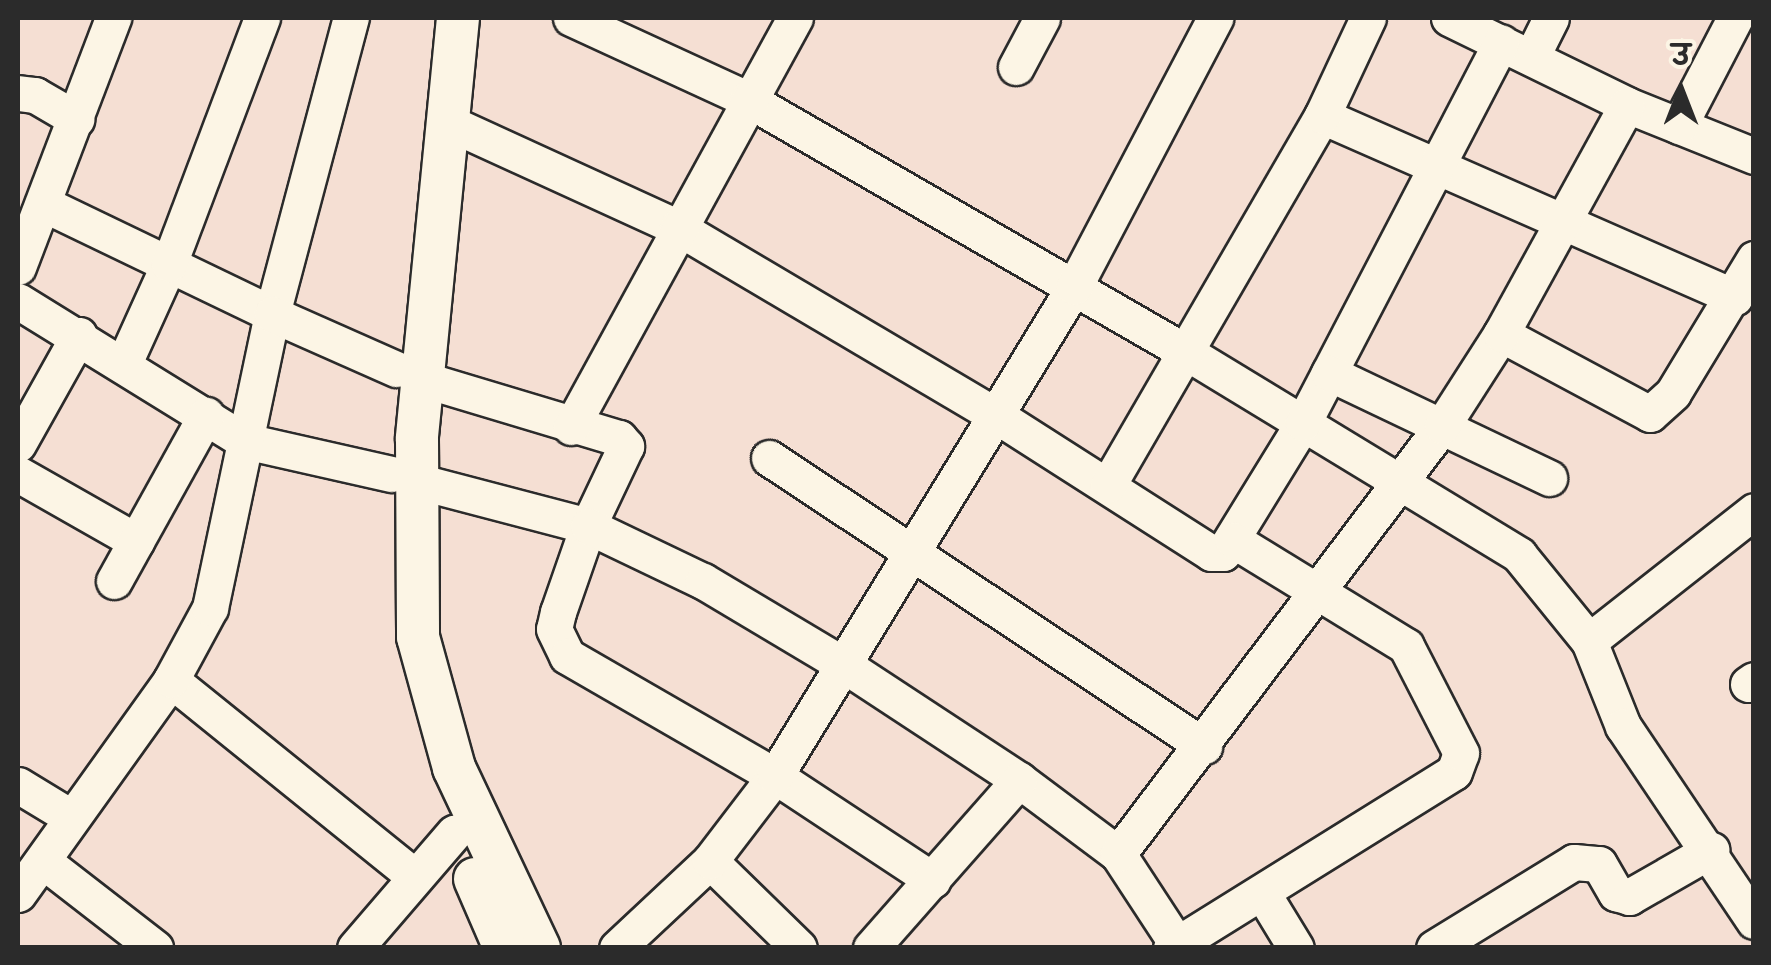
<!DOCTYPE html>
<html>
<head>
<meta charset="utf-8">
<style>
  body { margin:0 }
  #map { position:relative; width:1771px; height:965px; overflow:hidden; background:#f5dfd3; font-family:"Gochi Hand","Playpen Sans Deva",sans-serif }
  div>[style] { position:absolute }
  .roads { filter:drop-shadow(2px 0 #2b2b2b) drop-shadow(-2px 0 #2b2b2b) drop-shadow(0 2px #2b2b2b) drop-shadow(0 -2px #2b2b2b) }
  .minor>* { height:35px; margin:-17.5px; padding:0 17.5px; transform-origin:17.5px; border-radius:17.5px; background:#fcf5e5 }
  .tertiary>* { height:42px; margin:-21px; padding:0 21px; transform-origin:21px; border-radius:21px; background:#fcf5e5 }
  span { translate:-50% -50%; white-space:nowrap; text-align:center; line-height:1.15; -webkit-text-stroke:8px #fcf5e5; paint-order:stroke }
  .frame { position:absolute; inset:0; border:20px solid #2b2b2b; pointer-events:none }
  .north { position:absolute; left:1631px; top:40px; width:100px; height:100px; -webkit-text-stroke:8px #fcf5e5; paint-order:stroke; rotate:0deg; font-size:28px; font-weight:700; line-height:40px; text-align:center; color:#2b2b2b }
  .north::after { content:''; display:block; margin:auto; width:35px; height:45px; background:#2b2b2b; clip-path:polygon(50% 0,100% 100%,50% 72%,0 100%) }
</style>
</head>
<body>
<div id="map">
  <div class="roads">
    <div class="minor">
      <div style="left:571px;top:18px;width:194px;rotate:24.7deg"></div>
      <div style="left:747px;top:99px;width:510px;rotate:29.98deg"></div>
      <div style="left:1189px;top:354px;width:386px;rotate:31.3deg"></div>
      <div style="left:1519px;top:555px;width:111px;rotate:50.9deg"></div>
      <div style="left:1589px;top:641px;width:92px;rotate:68.2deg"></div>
      <div style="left:1623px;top:726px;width:235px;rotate:56.1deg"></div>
      <div style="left:1449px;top:18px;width:198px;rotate:26deg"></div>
      <div style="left:1627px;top:105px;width:137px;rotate:21.9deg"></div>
      <div style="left:1532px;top:56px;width:42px;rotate:-63.4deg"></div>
      <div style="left:1016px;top:67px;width:55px;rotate:-62deg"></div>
      <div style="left:18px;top:93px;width:17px;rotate:7deg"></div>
      <div style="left:35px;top:95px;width:48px;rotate:30.3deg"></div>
      <div style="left:1322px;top:116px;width:451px;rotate:23.7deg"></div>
      <div style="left:445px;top:121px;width:255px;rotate:24.6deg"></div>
      <div style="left:677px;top:227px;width:372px;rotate:30.6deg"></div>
      <div style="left:997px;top:416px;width:254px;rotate:32.6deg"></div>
      <div style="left:1211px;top:553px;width:12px"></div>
      <div style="left:1223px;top:553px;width:153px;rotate:-58.4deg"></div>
      <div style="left:1303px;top:423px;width:429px;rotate:-62.5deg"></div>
      <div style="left:1679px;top:126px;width:122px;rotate:-62.6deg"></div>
      <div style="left:46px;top:205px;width:251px;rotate:25.7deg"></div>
      <div style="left:272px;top:314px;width:306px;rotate:-75.1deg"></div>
      <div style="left:18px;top:267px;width:267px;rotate:-69.1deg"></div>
      <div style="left:18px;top:301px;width:267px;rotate:31.7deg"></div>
      <div style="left:245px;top:441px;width:150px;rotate:12.7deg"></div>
      <div style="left:1501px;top:334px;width:169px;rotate:28.2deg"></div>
      <div style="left:1650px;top:414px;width:31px;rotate:-42deg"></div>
      <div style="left:1673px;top:393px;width:157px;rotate:-58.8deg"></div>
      <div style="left:125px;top:361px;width:107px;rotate:-65.6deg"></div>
      <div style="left:169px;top:264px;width:263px;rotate:-69.3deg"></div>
      <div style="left:1329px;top:373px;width:244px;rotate:25.5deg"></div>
      <div style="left:422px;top:379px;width:206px;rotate:16.7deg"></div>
      <div style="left:619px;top:438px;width:11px;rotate:49deg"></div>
      <div style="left:626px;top:446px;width:89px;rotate:115.4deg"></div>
      <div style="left:588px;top:526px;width:91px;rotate:109.2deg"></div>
      <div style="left:558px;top:612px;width:17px;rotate:103deg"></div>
      <div style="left:554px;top:629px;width:30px;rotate:64deg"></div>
      <div style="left:567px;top:656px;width:240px;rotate:30deg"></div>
      <div style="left:775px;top:776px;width:189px;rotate:33.4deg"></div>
      <div style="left:571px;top:427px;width:466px;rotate:-61.3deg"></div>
      <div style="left:18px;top:444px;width:125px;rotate:-60.8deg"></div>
      <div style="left:769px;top:458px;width:522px;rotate:33.51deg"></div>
      <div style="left:18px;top:474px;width:136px;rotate:29.6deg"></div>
      <div style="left:417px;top:481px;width:177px;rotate:14.7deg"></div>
      <div style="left:588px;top:526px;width:127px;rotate:25.6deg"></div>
      <div style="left:703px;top:581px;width:164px;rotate:30.8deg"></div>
      <div style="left:844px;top:665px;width:209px;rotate:33.3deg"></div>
      <div style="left:1019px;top:780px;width:124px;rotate:36.8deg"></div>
      <div style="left:1118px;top:854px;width:108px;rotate:56.8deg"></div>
      <div style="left:1108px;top:485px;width:427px;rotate:-59.9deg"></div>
      <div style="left:1322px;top:116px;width:108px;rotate:-64.9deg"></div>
      <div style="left:114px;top:581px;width:190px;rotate:-61deg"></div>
      <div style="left:1589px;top:641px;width:210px;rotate:-38.2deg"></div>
      <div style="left:171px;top:680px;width:314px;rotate:38.9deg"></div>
      <div style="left:1748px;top:684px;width:7px;rotate:-34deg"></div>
      <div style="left:18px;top:785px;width:60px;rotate:31.3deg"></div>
      <div style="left:1118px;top:854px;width:537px;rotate:-52.87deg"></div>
      <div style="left:1442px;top:426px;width:109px;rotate:-57.3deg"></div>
      <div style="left:1501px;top:334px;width:261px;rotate:-61.2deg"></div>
      <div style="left:43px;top:861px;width:142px;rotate:37.8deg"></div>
      <div style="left:710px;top:861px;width:124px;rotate:44.3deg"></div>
      <div style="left:18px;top:894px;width:263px;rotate:-54.4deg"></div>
      <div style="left:171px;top:680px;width:82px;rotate:-61.6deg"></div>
      <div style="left:210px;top:608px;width:300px;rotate:-78.1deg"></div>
      <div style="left:272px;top:314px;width:136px;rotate:23.9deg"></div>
      <div style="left:1263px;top:894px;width:63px;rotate:58.6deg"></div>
      <div style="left:355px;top:948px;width:152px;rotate:-49.3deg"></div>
      <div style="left:617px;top:948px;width:127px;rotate:-43.1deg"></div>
      <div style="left:710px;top:861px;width:107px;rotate:-52.6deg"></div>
      <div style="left:775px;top:776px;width:573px;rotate:-58.56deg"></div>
      <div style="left:1074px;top:287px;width:304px;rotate:-62.3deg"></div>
      <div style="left:871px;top:948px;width:224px;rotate:-48.6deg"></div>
      <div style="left:1171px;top:948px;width:333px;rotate:-31.9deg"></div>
      <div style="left:1454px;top:772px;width:20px;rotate:-70deg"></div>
      <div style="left:1461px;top:753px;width:120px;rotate:-117.2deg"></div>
      <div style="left:1406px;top:646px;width:203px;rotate:-148.5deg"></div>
      <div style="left:1434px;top:948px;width:164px;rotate:-31.6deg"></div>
      <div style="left:1574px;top:862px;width:25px;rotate:5deg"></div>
      <div style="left:1599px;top:864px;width:34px;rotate:60deg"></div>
      <div style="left:1616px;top:893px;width:14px;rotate:17deg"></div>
      <div style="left:1629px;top:897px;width:95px;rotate:-29.8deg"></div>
    </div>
    <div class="tertiary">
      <div style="left:458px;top:18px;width:423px;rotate:95.6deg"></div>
      <div style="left:417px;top:439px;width:198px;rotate:89.7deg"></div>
      <div style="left:418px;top:637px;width:136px;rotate:74.6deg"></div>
      <div style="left:454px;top:768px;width:199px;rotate:64.7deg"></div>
      <div style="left:475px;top:879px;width:75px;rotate:66.5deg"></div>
    </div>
  </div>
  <div class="frame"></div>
  <div class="north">उ</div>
</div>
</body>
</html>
